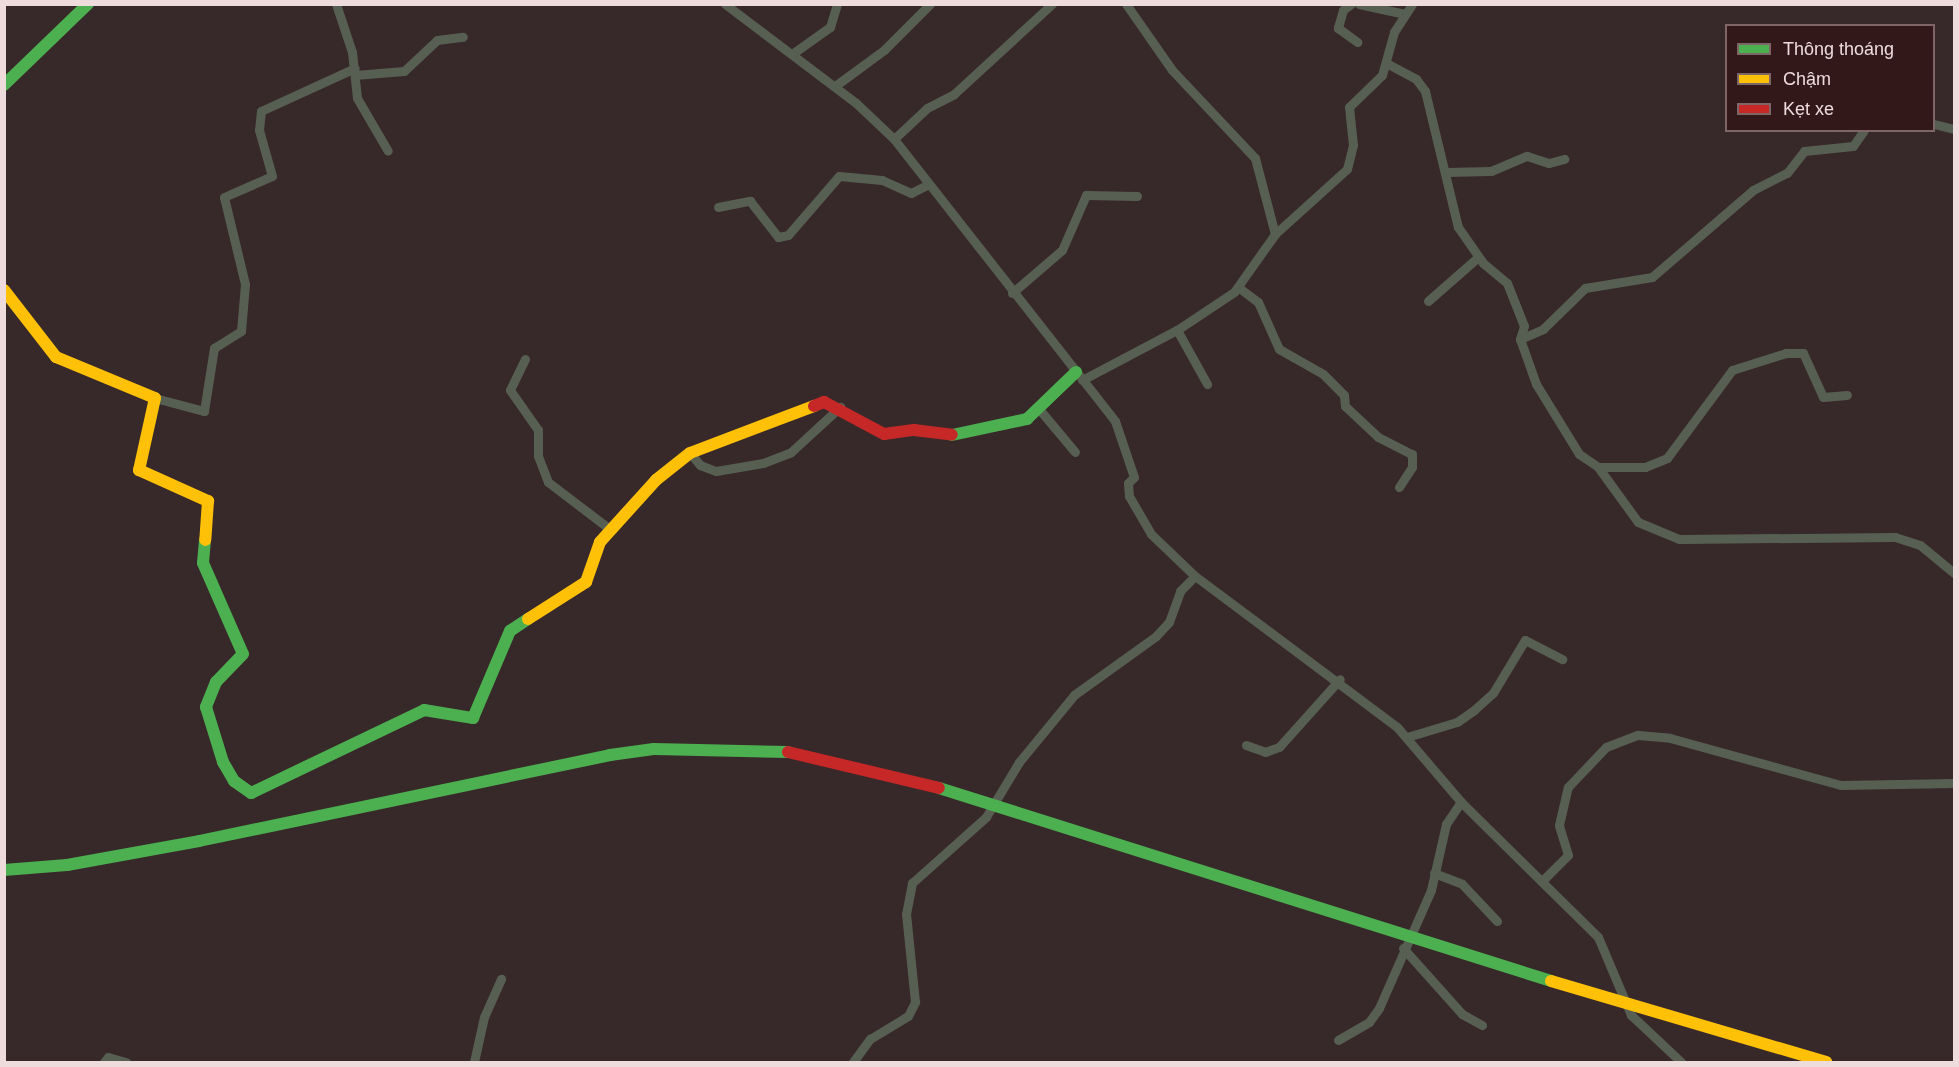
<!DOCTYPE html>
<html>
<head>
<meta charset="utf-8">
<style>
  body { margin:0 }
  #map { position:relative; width:1959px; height:1067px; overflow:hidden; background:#372829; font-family:Helvetica,sans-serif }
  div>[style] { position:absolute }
  .street>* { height:9px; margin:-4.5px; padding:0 4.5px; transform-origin:4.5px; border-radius:4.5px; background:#575f52 }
  .fast>* { height:12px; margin:-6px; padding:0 6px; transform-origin:6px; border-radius:6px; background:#4caf50 }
  .slow>* { height:12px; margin:-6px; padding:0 6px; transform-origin:6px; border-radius:6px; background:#ffc107 }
  .jam>* { height:12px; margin:-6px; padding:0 6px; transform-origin:6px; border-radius:6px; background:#c62828 }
  span { translate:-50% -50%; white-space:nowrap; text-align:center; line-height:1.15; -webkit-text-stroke:6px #331819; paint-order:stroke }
  .frame { position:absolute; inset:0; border:6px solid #eedbdb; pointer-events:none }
  .legend { position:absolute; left:1725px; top:24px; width:210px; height:108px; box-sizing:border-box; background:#331819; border:2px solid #7e6667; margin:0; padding:8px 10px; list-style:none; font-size:18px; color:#eedbdb }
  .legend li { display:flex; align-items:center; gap:12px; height:30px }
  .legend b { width:30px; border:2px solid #7e6667 }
</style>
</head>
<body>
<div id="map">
  <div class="street">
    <div style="left:336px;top:4px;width:51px;rotate:71.6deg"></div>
    <div style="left:352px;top:52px;width:46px;rotate:83.8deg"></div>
    <div style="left:357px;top:98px;width:61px;rotate:59.7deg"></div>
    <div style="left:725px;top:4px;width:164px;rotate:37.1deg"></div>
    <div style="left:856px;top:103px;width:52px;rotate:43.5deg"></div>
    <div style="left:894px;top:139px;width:358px;rotate:51.9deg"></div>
    <div style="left:1115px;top:421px;width:59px;rotate:71.3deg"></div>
    <div style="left:1134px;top:477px;width:8px;rotate:135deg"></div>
    <div style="left:1128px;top:483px;width:13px;rotate:86deg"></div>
    <div style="left:1129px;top:496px;width:44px;rotate:59.9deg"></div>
    <div style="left:1151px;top:534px;width:61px;rotate:43.7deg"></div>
    <div style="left:1195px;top:576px;width:252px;rotate:36.8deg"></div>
    <div style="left:1397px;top:727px;width:99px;rotate:49.5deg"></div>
    <div style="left:1461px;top:802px;width:192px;rotate:44.6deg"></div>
    <div style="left:1598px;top:937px;width:85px;rotate:67.1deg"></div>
    <div style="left:1631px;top:1015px;width:69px;rotate:43.2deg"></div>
    <div style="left:1126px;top:4px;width:80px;rotate:55.1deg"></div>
    <div style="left:1172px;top:70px;width:121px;rotate:46.7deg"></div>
    <div style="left:1255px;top:158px;width:79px;rotate:75.3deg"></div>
    <div style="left:1351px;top:4px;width:10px;rotate:143deg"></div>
    <div style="left:1343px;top:10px;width:19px;rotate:106deg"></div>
    <div style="left:1338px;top:28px;width:24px;rotate:36deg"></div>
    <div style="left:1359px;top:4px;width:47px;rotate:12.3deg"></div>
    <div style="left:792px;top:54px;width:47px;rotate:-35.4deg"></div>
    <div style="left:830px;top:27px;width:24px;rotate:-73deg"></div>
    <div style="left:1388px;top:64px;width:32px;rotate:28deg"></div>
    <div style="left:1416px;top:79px;width:15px;rotate:53deg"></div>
    <div style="left:1425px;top:91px;width:140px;rotate:76.4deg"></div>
    <div style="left:1458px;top:227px;width:44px;rotate:55.2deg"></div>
    <div style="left:1483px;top:263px;width:31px;rotate:40deg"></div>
    <div style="left:1507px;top:283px;width:46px;rotate:68.4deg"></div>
    <div style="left:1524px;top:326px;width:14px;rotate:107deg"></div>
    <div style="left:1520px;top:339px;width:48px;rotate:70.4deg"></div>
    <div style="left:1536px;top:384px;width:82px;rotate:58.4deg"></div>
    <div style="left:1579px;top:454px;width:23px;rotate:34deg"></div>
    <div style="left:1598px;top:467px;width:68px;rotate:54deg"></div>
    <div style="left:1638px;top:522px;width:44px;rotate:22.5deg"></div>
    <div style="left:1679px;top:539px;width:216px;rotate:-0.5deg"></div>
    <div style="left:1895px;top:537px;width:26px;rotate:18deg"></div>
    <div style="left:1920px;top:545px;width:44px;rotate:39.5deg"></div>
    <div style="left:355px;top:75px;width:49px;rotate:-4.7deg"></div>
    <div style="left:404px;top:71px;width:45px;rotate:-43.2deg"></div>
    <div style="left:437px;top:40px;width:26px;rotate:-7deg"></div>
    <div style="left:835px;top:86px;width:61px;rotate:-36.3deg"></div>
    <div style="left:884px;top:50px;width:65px;rotate:-45deg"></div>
    <div style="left:1934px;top:124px;width:21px;rotate:14deg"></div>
    <div style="left:894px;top:139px;width:45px;rotate:-43.2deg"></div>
    <div style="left:927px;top:108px;width:30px;rotate:-27deg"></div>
    <div style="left:954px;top:94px;width:133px;rotate:-42.6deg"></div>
    <div style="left:1446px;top:172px;width:45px;rotate:-1.3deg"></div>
    <div style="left:1491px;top:171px;width:39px;rotate:-23deg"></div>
    <div style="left:1527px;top:156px;width:23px;rotate:18deg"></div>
    <div style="left:1549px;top:163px;width:16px;rotate:-15deg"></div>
    <div style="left:718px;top:207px;width:33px;rotate:-11deg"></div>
    <div style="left:750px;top:201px;width:46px;rotate:52.1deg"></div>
    <div style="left:778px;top:237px;width:10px;rotate:-11deg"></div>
    <div style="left:788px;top:235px;width:78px;rotate:-49.2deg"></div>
    <div style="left:839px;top:176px;width:43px;rotate:5.3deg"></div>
    <div style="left:882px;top:180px;width:32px;rotate:24deg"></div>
    <div style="left:911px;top:193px;width:20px;rotate:-27deg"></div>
    <div style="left:1238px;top:287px;width:25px;rotate:37deg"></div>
    <div style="left:1258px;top:302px;width:51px;rotate:65.9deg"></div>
    <div style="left:1279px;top:349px;width:51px;rotate:29.6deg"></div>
    <div style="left:1323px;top:374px;width:30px;rotate:45deg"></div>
    <div style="left:1344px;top:395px;width:11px;rotate:85deg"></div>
    <div style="left:1345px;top:406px;width:45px;rotate:43.2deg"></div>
    <div style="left:1378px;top:437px;width:38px;rotate:27deg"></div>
    <div style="left:1412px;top:454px;width:13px;rotate:90deg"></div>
    <div style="left:1412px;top:467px;width:24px;rotate:123deg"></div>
    <div style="left:1012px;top:293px;width:66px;rotate:-40.7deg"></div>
    <div style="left:1062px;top:250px;width:60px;rotate:-66.4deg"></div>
    <div style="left:1086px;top:195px;width:51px;rotate:1.1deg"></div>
    <div style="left:1428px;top:301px;width:67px;rotate:-41.3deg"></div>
    <div style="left:1177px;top:330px;width:62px;rotate:60.9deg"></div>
    <div style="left:1520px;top:339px;width:25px;rotate:-23deg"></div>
    <div style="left:1543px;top:329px;width:59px;rotate:-44.3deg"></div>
    <div style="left:1585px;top:288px;width:68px;rotate:-9.3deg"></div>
    <div style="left:1652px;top:277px;width:133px;rotate:-40.7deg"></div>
    <div style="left:1753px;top:190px;width:38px;rotate:-27deg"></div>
    <div style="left:1787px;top:173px;width:28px;rotate:-52deg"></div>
    <div style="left:1804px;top:151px;width:49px;rotate:-5.8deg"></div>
    <div style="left:1853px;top:146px;width:19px;rotate:-55deg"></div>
    <div style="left:525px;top:359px;width:34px;rotate:116deg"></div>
    <div style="left:510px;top:390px;width:49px;rotate:55deg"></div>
    <div style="left:538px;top:430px;width:26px;rotate:90deg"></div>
    <div style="left:538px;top:456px;width:28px;rotate:69deg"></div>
    <div style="left:548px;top:482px;width:79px;rotate:37.3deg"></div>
    <div style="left:1082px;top:380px;width:107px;rotate:-27.8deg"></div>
    <div style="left:1177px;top:330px;width:69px;rotate:-33.7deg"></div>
    <div style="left:1234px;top:292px;width:71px;rotate:-54.7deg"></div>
    <div style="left:1275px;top:234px;width:97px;rotate:-42.1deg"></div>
    <div style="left:1347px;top:169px;width:25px;rotate:-76deg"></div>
    <div style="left:1353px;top:145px;width:38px;rotate:-96deg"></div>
    <div style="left:1349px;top:107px;width:46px;rotate:-44.1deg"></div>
    <div style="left:1382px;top:75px;width:45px;rotate:-74.4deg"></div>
    <div style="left:1394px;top:32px;width:33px;rotate:-57deg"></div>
    <div style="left:155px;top:398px;width:51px;rotate:14.9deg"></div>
    <div style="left:204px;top:411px;width:64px;rotate:-81deg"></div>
    <div style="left:214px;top:348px;width:32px;rotate:-32deg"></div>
    <div style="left:241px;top:331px;width:47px;rotate:-85.1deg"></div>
    <div style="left:245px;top:284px;width:89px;rotate:-103.6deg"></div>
    <div style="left:224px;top:197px;width:52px;rotate:-23.6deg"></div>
    <div style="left:272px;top:176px;width:48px;rotate:-105.8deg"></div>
    <div style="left:259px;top:130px;width:19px;rotate:-84deg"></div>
    <div style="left:261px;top:111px;width:103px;rotate:-24.6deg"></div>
    <div style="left:1039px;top:409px;width:56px;rotate:50.1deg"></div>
    <div style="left:690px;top:453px;width:16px;rotate:50deg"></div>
    <div style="left:700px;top:465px;width:17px;rotate:21deg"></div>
    <div style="left:716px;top:471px;width:48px;rotate:-9.7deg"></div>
    <div style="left:763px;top:463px;width:30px;rotate:-21deg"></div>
    <div style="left:791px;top:452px;width:67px;rotate:-42.6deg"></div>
    <div style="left:1598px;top:467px;width:47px"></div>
    <div style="left:1645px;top:467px;width:24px;rotate:-22deg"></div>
    <div style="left:1667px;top:458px;width:109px;rotate:-53.5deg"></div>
    <div style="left:1732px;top:370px;width:57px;rotate:-17.5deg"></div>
    <div style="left:1786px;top:353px;width:17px"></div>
    <div style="left:1803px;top:353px;width:48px;rotate:65.6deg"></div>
    <div style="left:1823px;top:397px;width:24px;rotate:-5deg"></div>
    <div style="left:1407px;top:737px;width:52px;rotate:-16.7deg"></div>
    <div style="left:1457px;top:722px;width:21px;rotate:-35deg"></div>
    <div style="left:1474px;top:710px;width:25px;rotate:-42deg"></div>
    <div style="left:1493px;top:693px;width:62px;rotate:-58.9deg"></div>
    <div style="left:1525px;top:640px;width:42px;rotate:27.2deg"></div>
    <div style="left:1246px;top:745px;width:20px;rotate:20deg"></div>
    <div style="left:1265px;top:752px;width:15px;rotate:-20deg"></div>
    <div style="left:1279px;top:747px;width:91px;rotate:-48.1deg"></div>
    <div style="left:1434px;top:873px;width:30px;rotate:21deg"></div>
    <div style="left:1462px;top:884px;width:51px;rotate:46.6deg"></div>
    <div style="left:1542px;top:881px;width:37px;rotate:-45deg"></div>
    <div style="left:1568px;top:855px;width:31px;rotate:-107deg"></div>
    <div style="left:1559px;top:825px;width:39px;rotate:-77deg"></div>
    <div style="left:1568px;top:787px;width:55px;rotate:-46.5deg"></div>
    <div style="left:1606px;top:747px;width:34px;rotate:-21deg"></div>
    <div style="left:1638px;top:735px;width:32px;rotate:5deg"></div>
    <div style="left:1670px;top:738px;width:177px;rotate:15.4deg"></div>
    <div style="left:1841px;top:785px;width:113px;rotate:-1deg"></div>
    <div style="left:1403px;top:948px;width:89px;rotate:48.2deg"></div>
    <div style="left:1462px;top:1014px;width:23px;rotate:29deg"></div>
    <div style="left:1338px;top:1040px;width:36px;rotate:-30deg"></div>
    <div style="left:1369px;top:1022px;width:17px;rotate:-54deg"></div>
    <div style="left:1379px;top:1008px;width:129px;rotate:-66.2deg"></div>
    <div style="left:1431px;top:890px;width:68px;rotate:-77.2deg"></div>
    <div style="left:1446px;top:824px;width:27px;rotate:-56deg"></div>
    <div style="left:104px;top:1062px;width:6px;rotate:-51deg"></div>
    <div style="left:108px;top:1057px;width:19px;rotate:16deg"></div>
    <div style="left:474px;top:1062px;width:46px;rotate:-77.5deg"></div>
    <div style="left:484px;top:1017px;width:42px;rotate:-65.9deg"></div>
    <div style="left:853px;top:1062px;width:29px;rotate:-54deg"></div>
    <div style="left:870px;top:1039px;width:44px;rotate:-31.2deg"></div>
    <div style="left:908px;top:1016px;width:16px;rotate:-63deg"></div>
    <div style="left:915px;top:1002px;width:88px;rotate:-95.8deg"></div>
    <div style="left:906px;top:914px;width:32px;rotate:-79deg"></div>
    <div style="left:912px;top:883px;width:99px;rotate:-41.7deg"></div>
    <div style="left:986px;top:817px;width:64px;rotate:-59deg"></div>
    <div style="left:1019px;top:762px;width:87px;rotate:-50.6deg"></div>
    <div style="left:1074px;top:695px;width:101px;rotate:-35.7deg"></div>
    <div style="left:1156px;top:636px;width:19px;rotate:-47deg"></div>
    <div style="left:1169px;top:622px;width:33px;rotate:-70deg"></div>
    <div style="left:1180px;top:591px;width:21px;rotate:-45deg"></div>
  </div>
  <div class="fast">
    <div style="left:4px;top:85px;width:117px;rotate:-44deg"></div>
    <div style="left:952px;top:435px;width:77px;rotate:-12deg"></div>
    <div style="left:1027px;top:419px;width:68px;rotate:-43.8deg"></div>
    <div style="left:205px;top:540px;width:23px;rotate:95deg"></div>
    <div style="left:203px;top:563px;width:99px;rotate:66.3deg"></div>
    <div style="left:243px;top:654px;width:39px;rotate:134deg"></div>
    <div style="left:216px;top:682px;width:27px;rotate:112deg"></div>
    <div style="left:206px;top:707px;width:58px;rotate:72.8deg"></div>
    <div style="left:223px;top:762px;width:22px;rotate:60deg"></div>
    <div style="left:234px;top:781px;width:21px;rotate:35deg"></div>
    <div style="left:251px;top:793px;width:192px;rotate:-25.6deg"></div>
    <div style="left:424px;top:710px;width:50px;rotate:9.3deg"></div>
    <div style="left:473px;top:718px;width:95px;rotate:-67deg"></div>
    <div style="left:510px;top:631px;width:22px;rotate:-34deg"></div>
    <div style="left:939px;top:788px;width:642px;rotate:17.5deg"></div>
    <div style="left:4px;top:870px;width:63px;rotate:-4.5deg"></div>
    <div style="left:67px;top:865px;width:134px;rotate:-10.3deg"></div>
    <div style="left:199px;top:841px;width:420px;rotate:-11.8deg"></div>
    <div style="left:610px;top:755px;width:44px;rotate:-7.8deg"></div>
    <div style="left:654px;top:749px;width:134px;rotate:1.3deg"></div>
  </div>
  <div class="slow">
    <div style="left:4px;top:290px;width:85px;rotate:52.2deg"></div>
    <div style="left:56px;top:357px;width:107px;rotate:22.5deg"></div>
    <div style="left:155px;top:398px;width:74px;rotate:102.5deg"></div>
    <div style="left:139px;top:470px;width:76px;rotate:24.2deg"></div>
    <div style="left:208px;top:501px;width:39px;rotate:94deg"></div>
    <div style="left:528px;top:619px;width:69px;rotate:-32.5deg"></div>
    <div style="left:586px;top:582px;width:42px;rotate:-70.7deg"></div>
    <div style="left:600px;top:542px;width:84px;rotate:-47.9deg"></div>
    <div style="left:656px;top:480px;width:43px;rotate:-38.5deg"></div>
    <div style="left:690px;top:453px;width:133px;rotate:-20.8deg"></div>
    <div style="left:1551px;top:981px;width:287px;rotate:16.4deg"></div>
  </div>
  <div class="jam">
    <div style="left:814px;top:406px;width:11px;rotate:-22deg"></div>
    <div style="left:824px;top:402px;width:68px;rotate:28.1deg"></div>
    <div style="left:884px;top:434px;width:30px;rotate:-8deg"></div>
    <div style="left:914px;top:430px;width:38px;rotate:7deg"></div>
    <div style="left:788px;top:752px;width:155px;rotate:13.4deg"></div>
  </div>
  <div class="frame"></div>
  <ul class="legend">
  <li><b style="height:8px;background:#4caf50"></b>Thông thoáng</li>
  <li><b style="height:8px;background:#ffc107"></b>Chậm</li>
  <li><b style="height:8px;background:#c62828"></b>Kẹt xe</li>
  </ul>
</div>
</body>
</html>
